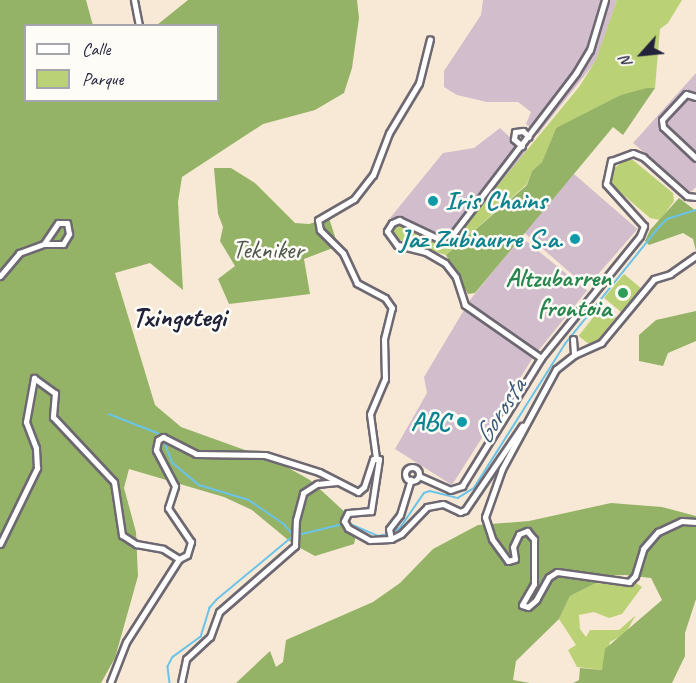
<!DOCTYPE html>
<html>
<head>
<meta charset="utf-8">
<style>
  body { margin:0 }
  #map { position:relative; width:696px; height:683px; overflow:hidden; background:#f8e9d6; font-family:Caveat,sans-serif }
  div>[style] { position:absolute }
  .industrial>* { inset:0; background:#d1bdcc; transform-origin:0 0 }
  .green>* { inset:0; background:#bbd175; transform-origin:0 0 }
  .forest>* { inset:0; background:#94b366 }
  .stream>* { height:1.5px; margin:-0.75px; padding:0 0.75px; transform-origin:0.75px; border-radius:0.75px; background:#6bc3e8 }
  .roads { filter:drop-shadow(2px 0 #6d6871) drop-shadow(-2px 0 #6d6871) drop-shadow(0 2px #6d6871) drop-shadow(0 -2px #6d6871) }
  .street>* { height:5px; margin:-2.5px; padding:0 2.5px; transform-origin:2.5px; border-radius:2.5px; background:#fff }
  .street>.ring { margin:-2.5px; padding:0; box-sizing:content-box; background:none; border:5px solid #fff; border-radius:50% }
  .dots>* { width:16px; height:16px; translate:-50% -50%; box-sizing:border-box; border:3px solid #fdfcf7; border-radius:50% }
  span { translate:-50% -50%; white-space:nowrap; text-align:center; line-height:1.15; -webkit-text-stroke:5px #fdfcf7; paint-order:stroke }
  .culture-label { font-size:26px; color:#0d838f; font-weight:700 }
  .left { translate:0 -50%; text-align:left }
  .right { translate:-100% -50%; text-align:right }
  .park-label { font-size:26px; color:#50574c }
  .leisure-label { font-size:26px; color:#27864d; font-weight:700 }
  .water-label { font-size:27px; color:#3c5a78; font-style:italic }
  .quarter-label { font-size:28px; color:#22223b; font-weight:700 }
  .legend { position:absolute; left:24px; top:24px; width:195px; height:78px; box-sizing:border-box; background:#fdfcf7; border:2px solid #a5a5ac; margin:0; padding:8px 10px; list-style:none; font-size:18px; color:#22223b }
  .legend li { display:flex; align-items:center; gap:12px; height:30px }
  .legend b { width:30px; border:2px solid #a5a5ac }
  .north { position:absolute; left:612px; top:24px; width:60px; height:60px; -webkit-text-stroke:4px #fdfcf7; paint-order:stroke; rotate:243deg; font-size:16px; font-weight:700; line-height:24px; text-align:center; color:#22223b }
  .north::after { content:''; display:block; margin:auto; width:21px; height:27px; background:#22223b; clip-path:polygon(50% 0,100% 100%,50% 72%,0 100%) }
</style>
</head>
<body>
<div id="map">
  <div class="industrial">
    <div style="clip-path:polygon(483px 0,617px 0,596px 61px,538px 134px,526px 124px,531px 112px,518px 102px,487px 102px,457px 95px,444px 87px,444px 71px,481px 15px)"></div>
    <div style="clip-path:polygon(696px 73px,696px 187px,691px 192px,633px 143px)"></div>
    <div style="clip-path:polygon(500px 128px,526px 152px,449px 245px,390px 218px,443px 153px,474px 148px)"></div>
    <div style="left:574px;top:174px;width:84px;height:77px;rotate:41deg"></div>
    <div style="left:521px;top:237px;width:85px;height:83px;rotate:39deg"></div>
    <div style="clip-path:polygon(464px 310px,534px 356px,452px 485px,395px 449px,427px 393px,424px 377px)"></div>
  </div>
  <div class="green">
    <div style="clip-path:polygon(617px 0,682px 0,668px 23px,660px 29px,655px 88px,556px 128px,542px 162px,532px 171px,527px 184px,446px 255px,405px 243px,393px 235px,393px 226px,399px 224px,434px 242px,449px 245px,579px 87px,596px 60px)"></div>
    <div style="clip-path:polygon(625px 160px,633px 160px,673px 193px,674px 201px,660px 220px,650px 218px,612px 185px,612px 170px)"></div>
    <div style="left:624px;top:274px;width:23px;height:31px;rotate:40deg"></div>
    <div style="left:602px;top:306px;width:18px;height:38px;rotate:38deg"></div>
    <div style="clip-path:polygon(633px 581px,642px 587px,622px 614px,609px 618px,594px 612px,579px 615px,580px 629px,586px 637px,590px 630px,619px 630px,636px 615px,625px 634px,610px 642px,602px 670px,577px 667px,568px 650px,576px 645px,559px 619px,570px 596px,596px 583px,624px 586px)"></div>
  </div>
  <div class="forest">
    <div style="clip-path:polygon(0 0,86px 0,92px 22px,93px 25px,26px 26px,26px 100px,218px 100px,218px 26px,157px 25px,188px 0,357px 0,359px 18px,352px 68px,344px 93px,315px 110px,263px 124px,182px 177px,178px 202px,183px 290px,150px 263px,115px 273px,155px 405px,181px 427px,278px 462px,310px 480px,347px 514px,356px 535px,354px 544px,315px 556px,293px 544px,252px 510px,224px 497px,129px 469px,124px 488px,136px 532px,138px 576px,115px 658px,101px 683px,0 683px)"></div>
    <div style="clip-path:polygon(647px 88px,655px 88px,623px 135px,613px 127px,475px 293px,468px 294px,446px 255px,527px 185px,532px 171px,542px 162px,556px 128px,621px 95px)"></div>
    <div style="clip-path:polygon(214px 168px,231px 168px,255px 183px,295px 223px,309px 224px,329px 218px,338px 246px,304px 259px,310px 294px,229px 304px,218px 279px,235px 266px,220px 241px,223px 227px,218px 214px)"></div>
    <div style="clip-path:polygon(679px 198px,696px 211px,696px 251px,693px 239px,683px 233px,649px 245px,645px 241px,650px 230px)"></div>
    <div style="clip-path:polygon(696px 311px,696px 341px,668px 353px,663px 366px,639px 361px,639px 335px,656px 320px)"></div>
    <div style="clip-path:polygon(611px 503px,662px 507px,696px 516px,696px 599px,685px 633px,685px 656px,672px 683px,573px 683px,579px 680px,580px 668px,602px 670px,605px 649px,662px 600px,651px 578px,625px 575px,600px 576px,596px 583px,570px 596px,559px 619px,516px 661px,513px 680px,530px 683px,236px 683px,270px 651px,276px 667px,283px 662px,286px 640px,373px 602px,400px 583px,433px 549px,478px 525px,529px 521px)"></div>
  </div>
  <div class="stream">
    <div style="left:109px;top:414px;width:55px;rotate:21.4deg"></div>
    <div style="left:164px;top:441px;width:24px;rotate:68deg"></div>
    <div style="left:173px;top:463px;width:34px;rotate:40deg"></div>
    <div style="left:199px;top:485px;width:52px;rotate:16.7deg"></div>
    <div style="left:249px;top:500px;width:42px;rotate:34.4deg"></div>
    <div style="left:284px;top:524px;width:16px;rotate:50deg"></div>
    <div style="left:294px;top:536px;width:100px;rotate:140.3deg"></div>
    <div style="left:217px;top:600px;width:11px;rotate:131deg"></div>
    <div style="left:210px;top:608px;width:30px;rotate:107deg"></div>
    <div style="left:201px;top:637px;width:34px;rotate:144deg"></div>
    <div style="left:173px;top:657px;width:11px;rotate:117deg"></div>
    <div style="left:168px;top:667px;width:16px;rotate:83deg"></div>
    <div style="left:348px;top:523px;width:33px;rotate:23deg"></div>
    <div style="left:378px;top:536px;width:10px;rotate:-11deg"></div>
    <div style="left:393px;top:532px;width:8px;rotate:-30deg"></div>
    <div style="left:400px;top:528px;width:42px;rotate:-55.6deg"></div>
    <div style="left:424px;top:493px;width:6px;rotate:-18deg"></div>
    <div style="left:430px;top:491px;width:29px;rotate:14deg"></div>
    <div style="left:458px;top:498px;width:19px;rotate:-32deg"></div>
    <div style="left:474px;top:488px;width:170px;rotate:-57.7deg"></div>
    <div style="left:565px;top:344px;width:150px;rotate:-51.2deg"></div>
    <div style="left:659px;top:227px;width:11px;rotate:-45deg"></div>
    <div style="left:667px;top:219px;width:30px;rotate:-17deg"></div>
    <div style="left:298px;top:535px;width:46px;rotate:-13.7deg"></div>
  </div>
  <div class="roads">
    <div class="street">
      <div style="left:134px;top:0;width:26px;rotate:79deg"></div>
      <div style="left:696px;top:97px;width:10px;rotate:-163deg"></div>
      <div style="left:686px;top:94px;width:35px;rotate:133deg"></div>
      <div style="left:662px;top:120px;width:7px;rotate:82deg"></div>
      <div style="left:663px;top:127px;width:45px;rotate:43.2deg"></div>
      <div style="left:522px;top:146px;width:11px;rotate:-139deg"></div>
      <div style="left:514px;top:139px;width:7px;rotate:-82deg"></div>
      <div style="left:515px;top:132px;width:8px;rotate:-7deg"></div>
      <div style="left:523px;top:131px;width:8px;rotate:45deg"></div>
      <div style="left:0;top:276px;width:30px;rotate:-50deg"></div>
      <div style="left:19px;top:253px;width:27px;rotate:-20deg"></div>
      <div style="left:44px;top:244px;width:19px"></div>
      <div style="left:63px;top:244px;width:12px;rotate:-59deg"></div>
      <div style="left:69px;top:234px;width:11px;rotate:-100deg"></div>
      <div style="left:67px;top:223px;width:9px;rotate:180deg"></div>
      <div style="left:58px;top:223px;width:25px;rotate:124deg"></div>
      <div style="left:573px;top:339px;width:16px;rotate:86deg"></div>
      <div style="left:574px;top:355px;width:23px;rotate:142deg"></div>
      <div style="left:556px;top:369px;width:114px;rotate:118.4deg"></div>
      <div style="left:502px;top:469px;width:51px;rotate:109.5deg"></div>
      <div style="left:485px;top:517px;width:23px;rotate:72deg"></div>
      <div style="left:492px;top:539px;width:27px;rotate:54deg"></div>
      <div style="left:508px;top:561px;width:7px;rotate:-16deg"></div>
      <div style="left:515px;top:559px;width:12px;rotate:-99deg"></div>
      <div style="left:513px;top:547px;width:14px;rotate:-65deg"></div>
      <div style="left:519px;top:534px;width:9px;rotate:-21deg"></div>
      <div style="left:527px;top:531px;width:11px;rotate:49deg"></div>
      <div style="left:534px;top:539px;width:45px;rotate:90deg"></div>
      <div style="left:534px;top:584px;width:24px;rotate:120deg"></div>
      <div style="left:522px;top:605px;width:6px;rotate:18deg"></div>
      <div style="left:528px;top:607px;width:11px;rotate:-41deg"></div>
      <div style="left:536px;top:600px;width:26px;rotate:-61deg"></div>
      <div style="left:549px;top:577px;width:9px;rotate:-32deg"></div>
      <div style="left:557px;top:572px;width:73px;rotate:7.9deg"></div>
      <div style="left:629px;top:582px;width:8px;rotate:-45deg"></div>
      <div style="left:635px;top:576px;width:28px;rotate:-73deg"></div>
      <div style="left:643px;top:549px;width:23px;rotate:-49deg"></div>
      <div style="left:658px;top:532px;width:26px;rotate:-25deg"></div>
      <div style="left:682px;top:521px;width:14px;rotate:4deg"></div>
      <div style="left:574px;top:355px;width:30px;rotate:-24deg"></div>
      <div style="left:601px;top:343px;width:83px;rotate:-50.4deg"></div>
      <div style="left:654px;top:279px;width:17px;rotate:-17deg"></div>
      <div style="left:670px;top:274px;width:32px;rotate:-35deg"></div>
      <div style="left:541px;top:358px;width:93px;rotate:-145.1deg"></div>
      <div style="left:465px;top:305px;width:29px;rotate:-108deg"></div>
      <div style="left:456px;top:277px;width:18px;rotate:-128deg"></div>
      <div style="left:445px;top:263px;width:22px;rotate:-150deg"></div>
      <div style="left:426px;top:252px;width:30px;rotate:-166deg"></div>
      <div style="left:397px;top:245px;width:17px;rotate:-126deg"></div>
      <div style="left:387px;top:231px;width:9px;rotate:-58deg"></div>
      <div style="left:392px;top:223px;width:8px;rotate:-23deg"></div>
      <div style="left:399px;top:220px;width:42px;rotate:25.3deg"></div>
      <div style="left:437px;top:238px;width:16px;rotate:-14deg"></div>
      <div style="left:453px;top:234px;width:203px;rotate:-52.6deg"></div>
      <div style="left:576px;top:73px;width:27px;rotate:-59deg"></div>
      <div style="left:590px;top:50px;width:52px;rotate:-73.3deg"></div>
      <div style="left:376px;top:458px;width:44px;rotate:-97.8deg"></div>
      <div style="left:370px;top:414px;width:38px;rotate:-67deg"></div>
      <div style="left:385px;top:379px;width:40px;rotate:-91.4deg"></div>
      <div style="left:384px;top:339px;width:32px;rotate:-76deg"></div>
      <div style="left:392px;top:308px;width:12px;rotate:-125deg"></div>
      <div style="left:385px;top:298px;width:32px;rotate:-152deg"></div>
      <div style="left:357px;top:283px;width:33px;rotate:-115deg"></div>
      <div style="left:343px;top:253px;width:33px;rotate:-135deg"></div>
      <div style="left:320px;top:230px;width:10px;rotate:-101deg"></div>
      <div style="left:318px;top:220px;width:42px;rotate:-30.3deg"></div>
      <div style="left:354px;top:199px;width:31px;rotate:-52deg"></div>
      <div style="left:373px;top:175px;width:45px;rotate:-69.1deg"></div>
      <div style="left:389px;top:133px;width:58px;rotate:-59deg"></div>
      <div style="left:419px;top:83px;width:45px;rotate:-76deg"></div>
      <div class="ring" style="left:405px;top:467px;width:9px;height:9px"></div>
      <div style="left:419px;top:476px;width:34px;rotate:24deg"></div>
      <div style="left:450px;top:490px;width:13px;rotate:-18deg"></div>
      <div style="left:462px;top:486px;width:150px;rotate:-58.3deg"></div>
      <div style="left:541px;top:358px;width:157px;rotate:-50.9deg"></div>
      <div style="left:640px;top:236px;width:11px;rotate:-68deg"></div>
      <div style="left:644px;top:226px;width:57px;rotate:-132.1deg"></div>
      <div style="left:606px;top:184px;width:24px;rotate:-78deg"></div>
      <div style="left:611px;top:161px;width:23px;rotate:-20deg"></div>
      <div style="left:633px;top:153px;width:11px;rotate:22deg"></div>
      <div style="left:643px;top:157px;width:59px;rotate:41.6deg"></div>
      <div style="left:687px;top:196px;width:9px;rotate:6deg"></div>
      <div style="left:391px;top:539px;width:11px;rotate:-27deg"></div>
      <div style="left:401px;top:534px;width:37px;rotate:-46deg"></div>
      <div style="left:427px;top:507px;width:16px;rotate:-11deg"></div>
      <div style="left:443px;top:504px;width:19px;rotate:25deg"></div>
      <div style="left:460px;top:512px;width:5px;rotate:-22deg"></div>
      <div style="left:465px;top:510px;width:102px;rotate:-55.8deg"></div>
      <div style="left:0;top:544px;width:85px;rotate:-64deg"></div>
      <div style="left:37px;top:468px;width:20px;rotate:-93deg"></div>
      <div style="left:36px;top:448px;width:28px;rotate:-111deg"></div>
      <div style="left:26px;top:422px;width:45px;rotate:-79.7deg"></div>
      <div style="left:34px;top:378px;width:26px;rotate:36deg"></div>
      <div style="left:55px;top:393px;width:24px;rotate:95deg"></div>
      <div style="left:53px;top:417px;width:89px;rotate:46.8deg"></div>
      <div style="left:114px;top:482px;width:54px;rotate:81.4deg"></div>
      <div style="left:122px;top:535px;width:17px;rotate:33deg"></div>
      <div style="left:136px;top:544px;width:27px;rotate:10deg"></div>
      <div style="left:163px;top:549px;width:19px;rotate:32deg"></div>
      <div style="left:179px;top:559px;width:9px;rotate:-27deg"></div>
      <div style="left:187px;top:555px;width:14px;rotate:-73deg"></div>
      <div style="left:191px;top:542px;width:41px;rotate:-124.1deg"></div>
      <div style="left:168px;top:508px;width:23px;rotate:-72deg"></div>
      <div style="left:175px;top:486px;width:41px;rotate:-117.8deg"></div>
      <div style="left:156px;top:450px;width:10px;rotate:-79deg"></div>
      <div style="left:158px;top:440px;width:6px;rotate:-31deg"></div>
      <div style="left:163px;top:437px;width:37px;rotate:27deg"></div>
      <div style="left:196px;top:454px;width:69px;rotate:0.8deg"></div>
      <div style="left:265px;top:455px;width:57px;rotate:17.5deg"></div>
      <div style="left:319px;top:472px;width:44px;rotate:27.1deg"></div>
      <div style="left:358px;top:492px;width:8px;rotate:-40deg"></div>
      <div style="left:364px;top:487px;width:29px;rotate:-72deg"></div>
      <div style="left:373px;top:459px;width:6px"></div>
      <div style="left:379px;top:459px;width:53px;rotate:98.7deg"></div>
      <div style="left:371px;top:511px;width:23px;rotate:175deg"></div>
      <div style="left:348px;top:513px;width:9px;rotate:117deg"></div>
      <div style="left:344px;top:521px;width:8px;rotate:60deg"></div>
      <div style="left:348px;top:528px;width:25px;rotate:29deg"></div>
      <div style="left:370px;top:540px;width:21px;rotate:-3deg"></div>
      <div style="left:391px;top:539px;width:10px;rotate:-101deg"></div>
      <div style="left:389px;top:529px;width:18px;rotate:-52deg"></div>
      <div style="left:400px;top:515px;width:37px;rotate:-73deg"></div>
      <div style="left:110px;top:683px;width:44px;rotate:-68.7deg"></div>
      <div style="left:126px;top:642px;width:98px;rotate:-57.4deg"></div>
      <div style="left:181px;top:683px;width:25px;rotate:-78deg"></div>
      <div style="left:186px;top:659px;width:33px;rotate:-43deg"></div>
      <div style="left:210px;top:637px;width:27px;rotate:-70deg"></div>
      <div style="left:219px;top:612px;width:101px;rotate:-41deg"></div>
      <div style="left:295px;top:546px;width:26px;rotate:-88deg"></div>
      <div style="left:296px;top:520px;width:28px;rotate:-75deg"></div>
      <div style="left:303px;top:493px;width:17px;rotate:-33deg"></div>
      <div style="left:317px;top:484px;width:20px;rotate:-6deg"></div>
    </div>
  </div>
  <div class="dots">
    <div style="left:433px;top:201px;background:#0f9aa8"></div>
    <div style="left:575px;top:239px;background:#0f9aa8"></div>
    <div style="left:623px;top:293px;background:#2e9e5b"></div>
    <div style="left:462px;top:422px;background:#0f9aa8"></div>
  </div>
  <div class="culture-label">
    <span class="left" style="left:445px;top:201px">Iris Chains</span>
    <span class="right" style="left:563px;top:239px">Jaz Zubiaurre S.a.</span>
    <span class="right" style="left:450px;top:422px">ABC</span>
  </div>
  <div class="park-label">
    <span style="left:268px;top:250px">Tekniker</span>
  </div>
  <div class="leisure-label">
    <span class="right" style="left:611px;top:293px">Altzubarren<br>frontoia</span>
  </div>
  <div class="water-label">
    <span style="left:500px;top:411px;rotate:-57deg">Gorosta</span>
  </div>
  <div class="quarter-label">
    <span style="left:179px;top:317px">Txingotegi</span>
  </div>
  <ul class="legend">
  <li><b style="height:8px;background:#fff"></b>Calle</li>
  <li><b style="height:16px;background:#bbd175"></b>Parque</li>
  </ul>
  <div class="north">N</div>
</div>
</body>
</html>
